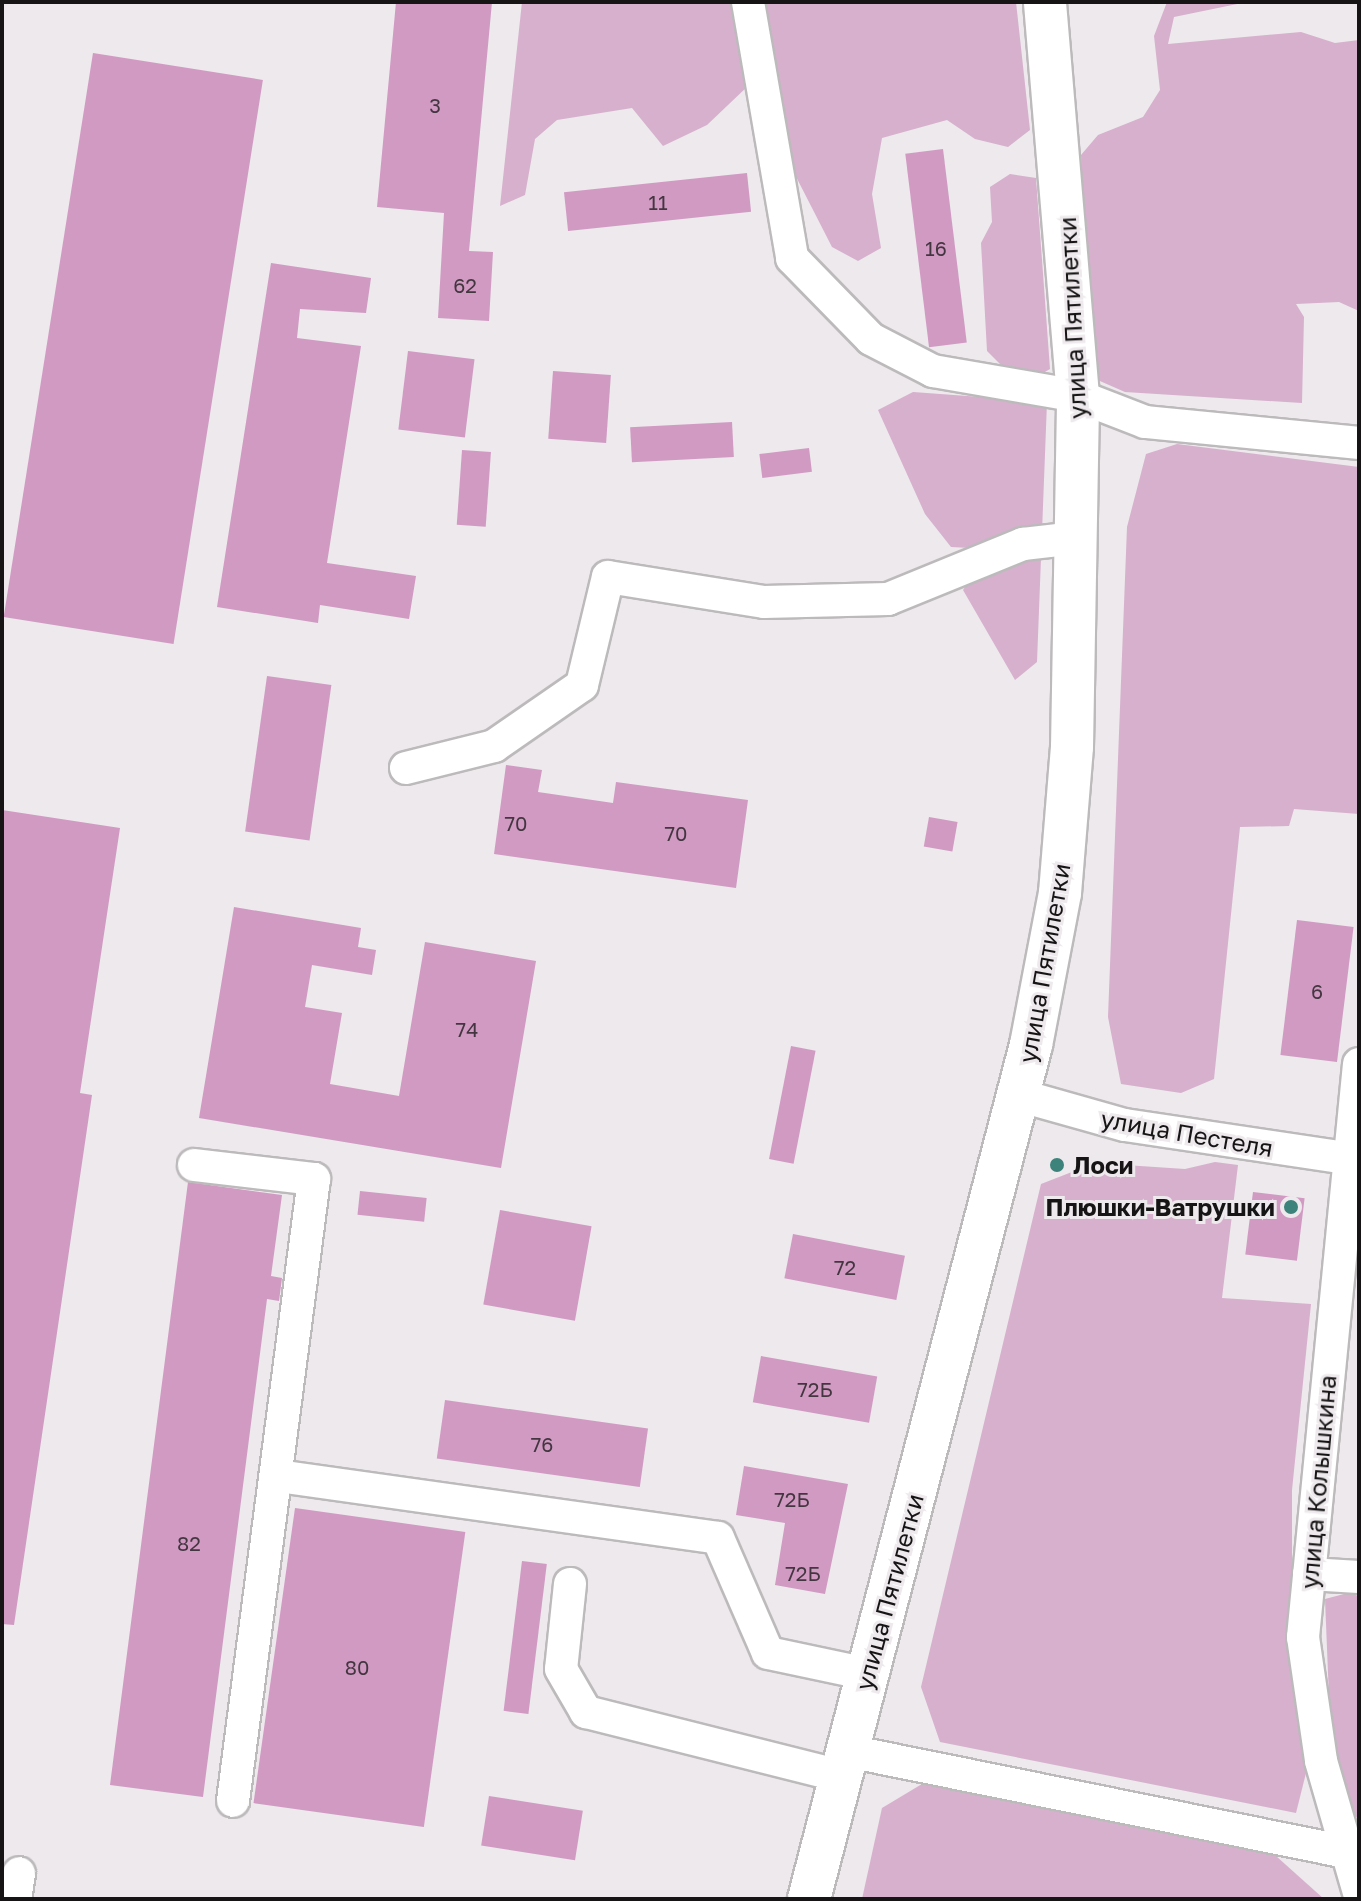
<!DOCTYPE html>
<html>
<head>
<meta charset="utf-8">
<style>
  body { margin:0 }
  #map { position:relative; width:1361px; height:1901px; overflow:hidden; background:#ede9ec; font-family:"Golos Text",sans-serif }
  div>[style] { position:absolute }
  .green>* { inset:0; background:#d6b0cd }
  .building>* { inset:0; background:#d09ac3; transform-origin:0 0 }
  .roads { filter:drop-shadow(2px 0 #bdbabc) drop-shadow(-2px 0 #bdbabc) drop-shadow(0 2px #bdbabc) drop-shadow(0 -2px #bdbabc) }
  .minor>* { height:32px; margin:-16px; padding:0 16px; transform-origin:16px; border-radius:16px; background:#fff }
  .major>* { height:42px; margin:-21px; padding:0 21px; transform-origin:21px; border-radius:21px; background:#fff }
  .dots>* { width:22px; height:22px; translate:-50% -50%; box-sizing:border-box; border:4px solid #ede9ec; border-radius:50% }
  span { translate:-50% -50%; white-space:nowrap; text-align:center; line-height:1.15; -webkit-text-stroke:6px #ede9ec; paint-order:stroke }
  .number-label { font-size:20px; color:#443640 }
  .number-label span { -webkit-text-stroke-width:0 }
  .street-label { font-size:24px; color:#161415 }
  .poi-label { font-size:24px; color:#161415; font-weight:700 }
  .left { translate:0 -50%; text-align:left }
  .right { translate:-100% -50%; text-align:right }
  .frame { position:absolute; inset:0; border:4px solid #161415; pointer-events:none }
</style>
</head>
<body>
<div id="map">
  <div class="green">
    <div style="clip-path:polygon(522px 2px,1016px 2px,1030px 130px,1008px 147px,975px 139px,947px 120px,882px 138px,872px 194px,881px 248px,858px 261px,832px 247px,749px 85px,707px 125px,663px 146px,632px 108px,557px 120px,535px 139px,525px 195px,500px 206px)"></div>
    <div style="clip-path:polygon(1167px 2px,1247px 2px,1174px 17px,1168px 44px,1301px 32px,1335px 43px,1359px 40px,1359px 311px,1339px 302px,1296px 304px,1304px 317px,1302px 403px,1125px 392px,1093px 378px,1081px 155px,1098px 135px,1143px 117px,1160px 90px,1154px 36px)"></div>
    <div style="clip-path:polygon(1010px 174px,1036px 178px,1050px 369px,1036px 377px,1008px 372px,987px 351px,981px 243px,992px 222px,990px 187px)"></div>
    <div style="clip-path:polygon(913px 392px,1047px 402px,1037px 662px,1015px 680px,963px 590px,979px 568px,971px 548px,951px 547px,925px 514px,878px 410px)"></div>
    <div style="clip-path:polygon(1177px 444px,1359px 467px,1359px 814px,1294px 809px,1289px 826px,1240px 827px,1214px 1079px,1181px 1093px,1121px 1084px,1108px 1017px,1127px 527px,1146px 454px)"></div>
    <div style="clip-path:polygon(1215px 1162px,1238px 1165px,1222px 1298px,1311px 1304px,1292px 1490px,1292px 1635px,1310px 1757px,1296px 1813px,940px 1742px,921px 1687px,1041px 1184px,1095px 1163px,1185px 1169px)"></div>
    <div style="clip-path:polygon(1348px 1593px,1359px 1596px,1359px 1819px,1349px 1811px,1330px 1722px,1325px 1599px)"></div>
    <div style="clip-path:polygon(927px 1781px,1276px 1856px,1324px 1899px,862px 1899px,882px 1808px)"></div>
  </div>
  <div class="building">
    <div style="clip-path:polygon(396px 2px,492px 2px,469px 251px,493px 252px,489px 321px,438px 318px,444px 213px,377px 207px)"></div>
    <div style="left:93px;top:53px;width:172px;height:571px;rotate:9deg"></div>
    <div style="left:943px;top:149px;width:195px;height:38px;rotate:83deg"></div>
    <div style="left:747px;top:173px;width:39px;height:184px;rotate:84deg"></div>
    <div style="clip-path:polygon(271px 263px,371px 278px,366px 313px,300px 309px,297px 338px,361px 346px,327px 563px,416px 576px,409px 619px,320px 605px,318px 623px,217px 607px)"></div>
    <div style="left:408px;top:351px;width:67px;height:79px;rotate:7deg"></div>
    <div style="left:553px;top:371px;width:58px;height:68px;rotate:4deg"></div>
    <div style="left:732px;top:422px;width:35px;height:102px;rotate:87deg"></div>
    <div style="left:809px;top:448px;width:24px;height:50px;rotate:83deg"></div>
    <div style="left:462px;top:450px;width:29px;height:75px;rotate:4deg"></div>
    <div style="left:267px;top:676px;width:65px;height:157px;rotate:8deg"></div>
    <div style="clip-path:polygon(506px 765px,542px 770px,538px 792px,613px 803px,616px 782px,748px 800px,736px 888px,494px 854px)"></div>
    <div style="clip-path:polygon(2px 810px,120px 828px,80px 1093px,92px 1095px,14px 1625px,2px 1624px)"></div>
    <div style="left:929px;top:817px;width:29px;height:30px;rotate:10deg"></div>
    <div style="clip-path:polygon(234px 907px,361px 928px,358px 947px,376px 950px,372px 975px,312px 965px,305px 1007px,342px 1013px,330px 1084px,399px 1096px,425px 942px,536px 961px,501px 1168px,199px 1118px)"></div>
    <div style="left:1297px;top:920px;width:57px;height:136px;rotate:7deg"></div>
    <div style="left:791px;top:1046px;width:25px;height:115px;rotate:11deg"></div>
    <div style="clip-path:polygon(188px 1182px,282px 1195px,271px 1276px,282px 1278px,279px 1301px,267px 1299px,203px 1797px,110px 1785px)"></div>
    <div style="left:360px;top:1191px;width:67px;height:24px;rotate:6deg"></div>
    <div style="left:1253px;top:1192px;width:52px;height:63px;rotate:7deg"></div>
    <div style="left:500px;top:1210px;width:93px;height:96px;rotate:10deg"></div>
    <div style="left:793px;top:1234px;width:114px;height:45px;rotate:11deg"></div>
    <div style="left:761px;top:1356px;width:118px;height:47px;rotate:10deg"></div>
    <div style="left:445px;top:1400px;width:205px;height:59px;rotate:8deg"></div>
    <div style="clip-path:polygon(744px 1466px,848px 1484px,825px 1594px,775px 1585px,785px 1523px,736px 1515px)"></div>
    <div style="left:295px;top:1508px;width:172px;height:298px;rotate:8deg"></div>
    <div style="left:522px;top:1561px;width:25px;height:151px;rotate:7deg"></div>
    <div style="left:489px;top:1796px;width:95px;height:50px;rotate:9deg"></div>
  </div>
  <div class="roads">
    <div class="minor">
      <div style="left:748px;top:2px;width:260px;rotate:80.2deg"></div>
      <div style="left:792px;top:258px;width:113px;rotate:45.7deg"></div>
      <div style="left:871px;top:339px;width:70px;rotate:27.3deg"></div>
      <div style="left:933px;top:371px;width:147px;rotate:9.8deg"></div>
      <div style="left:1078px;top:396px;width:72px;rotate:21.2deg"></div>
      <div style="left:1145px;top:422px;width:215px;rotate:5.6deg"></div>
      <div style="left:406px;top:768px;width:91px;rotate:-14deg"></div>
      <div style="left:494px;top:746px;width:107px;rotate:-34.7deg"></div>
      <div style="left:582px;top:685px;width:111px;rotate:-76.5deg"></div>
      <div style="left:608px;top:577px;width:158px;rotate:9.1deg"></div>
      <div style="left:764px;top:602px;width:124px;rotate:-1.4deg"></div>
      <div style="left:888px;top:599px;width:146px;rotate:-22.2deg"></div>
      <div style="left:1023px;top:544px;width:53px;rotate:-6.5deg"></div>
      <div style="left:1359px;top:1064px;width:576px;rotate:95.58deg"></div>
      <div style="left:1303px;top:1637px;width:125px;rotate:81.7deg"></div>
      <div style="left:1321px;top:1761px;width:137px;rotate:73.9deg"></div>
      <div style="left:1018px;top:1095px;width:111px;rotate:15.7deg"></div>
      <div style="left:1125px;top:1125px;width:237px;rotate:8.5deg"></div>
      <div style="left:194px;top:1165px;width:121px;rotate:6.7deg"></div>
      <div style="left:314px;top:1179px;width:627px;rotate:97.42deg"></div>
      <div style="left:278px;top:1476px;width:444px;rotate:8deg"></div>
      <div style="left:718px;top:1538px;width:125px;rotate:66.5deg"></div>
      <div style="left:768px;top:1653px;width:102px;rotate:11.9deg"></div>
      <div style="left:1309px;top:1574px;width:50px;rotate:3.4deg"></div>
      <div style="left:570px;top:1584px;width:85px;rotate:96deg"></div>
      <div style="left:561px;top:1669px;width:50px;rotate:59.8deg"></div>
      <div style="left:586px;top:1712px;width:263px;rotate:14.1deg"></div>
      <div style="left:848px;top:1751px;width:518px;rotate:11.46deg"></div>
      <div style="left:15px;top:1899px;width:26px;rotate:-81deg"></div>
    </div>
    <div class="major">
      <div style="left:809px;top:1899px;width:882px;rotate:-75.43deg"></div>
      <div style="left:1031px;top:1045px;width:155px;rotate:-79.2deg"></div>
      <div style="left:1060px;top:893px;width:146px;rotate:-85.3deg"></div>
      <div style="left:1072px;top:747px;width:351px;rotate:-89deg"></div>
      <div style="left:1078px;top:396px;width:395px;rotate:-94.8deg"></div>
    </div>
  </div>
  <div class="dots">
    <div style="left:1057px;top:1165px;background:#3d837b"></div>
    <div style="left:1291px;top:1207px;background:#3d837b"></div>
  </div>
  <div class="number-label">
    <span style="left:435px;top:105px">3</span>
    <span style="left:658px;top:202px">11</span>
    <span style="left:936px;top:248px">16</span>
    <span style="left:465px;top:285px">62</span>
    <span style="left:516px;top:823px">70</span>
    <span style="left:676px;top:833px">70</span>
    <span style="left:1317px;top:991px">6</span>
    <span style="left:467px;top:1029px">74</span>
    <span style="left:845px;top:1267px">72</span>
    <span style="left:815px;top:1389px">72Б</span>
    <span style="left:542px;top:1444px">76</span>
    <span style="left:792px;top:1499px">72Б</span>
    <span style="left:189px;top:1543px">82</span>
    <span style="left:803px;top:1573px">72Б</span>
    <span style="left:357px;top:1667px">80</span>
  </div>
  <div class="street-label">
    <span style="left:1072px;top:318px;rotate:-93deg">улица Пятилетки</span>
    <span style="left:1044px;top:963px;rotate:-80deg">улица Пятилетки</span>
    <span style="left:1187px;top:1133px;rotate:10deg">улица Пестеля</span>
    <span style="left:1318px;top:1482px;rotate:-85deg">улица Колышкина</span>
    <span style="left:889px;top:1592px;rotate:-75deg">улица Пятилетки</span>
  </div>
  <div class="poi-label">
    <span class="left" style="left:1073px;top:1165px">Лоси</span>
    <span class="right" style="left:1275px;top:1207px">Плюшки-Ватрушки</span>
  </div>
  <div class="frame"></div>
</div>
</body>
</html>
